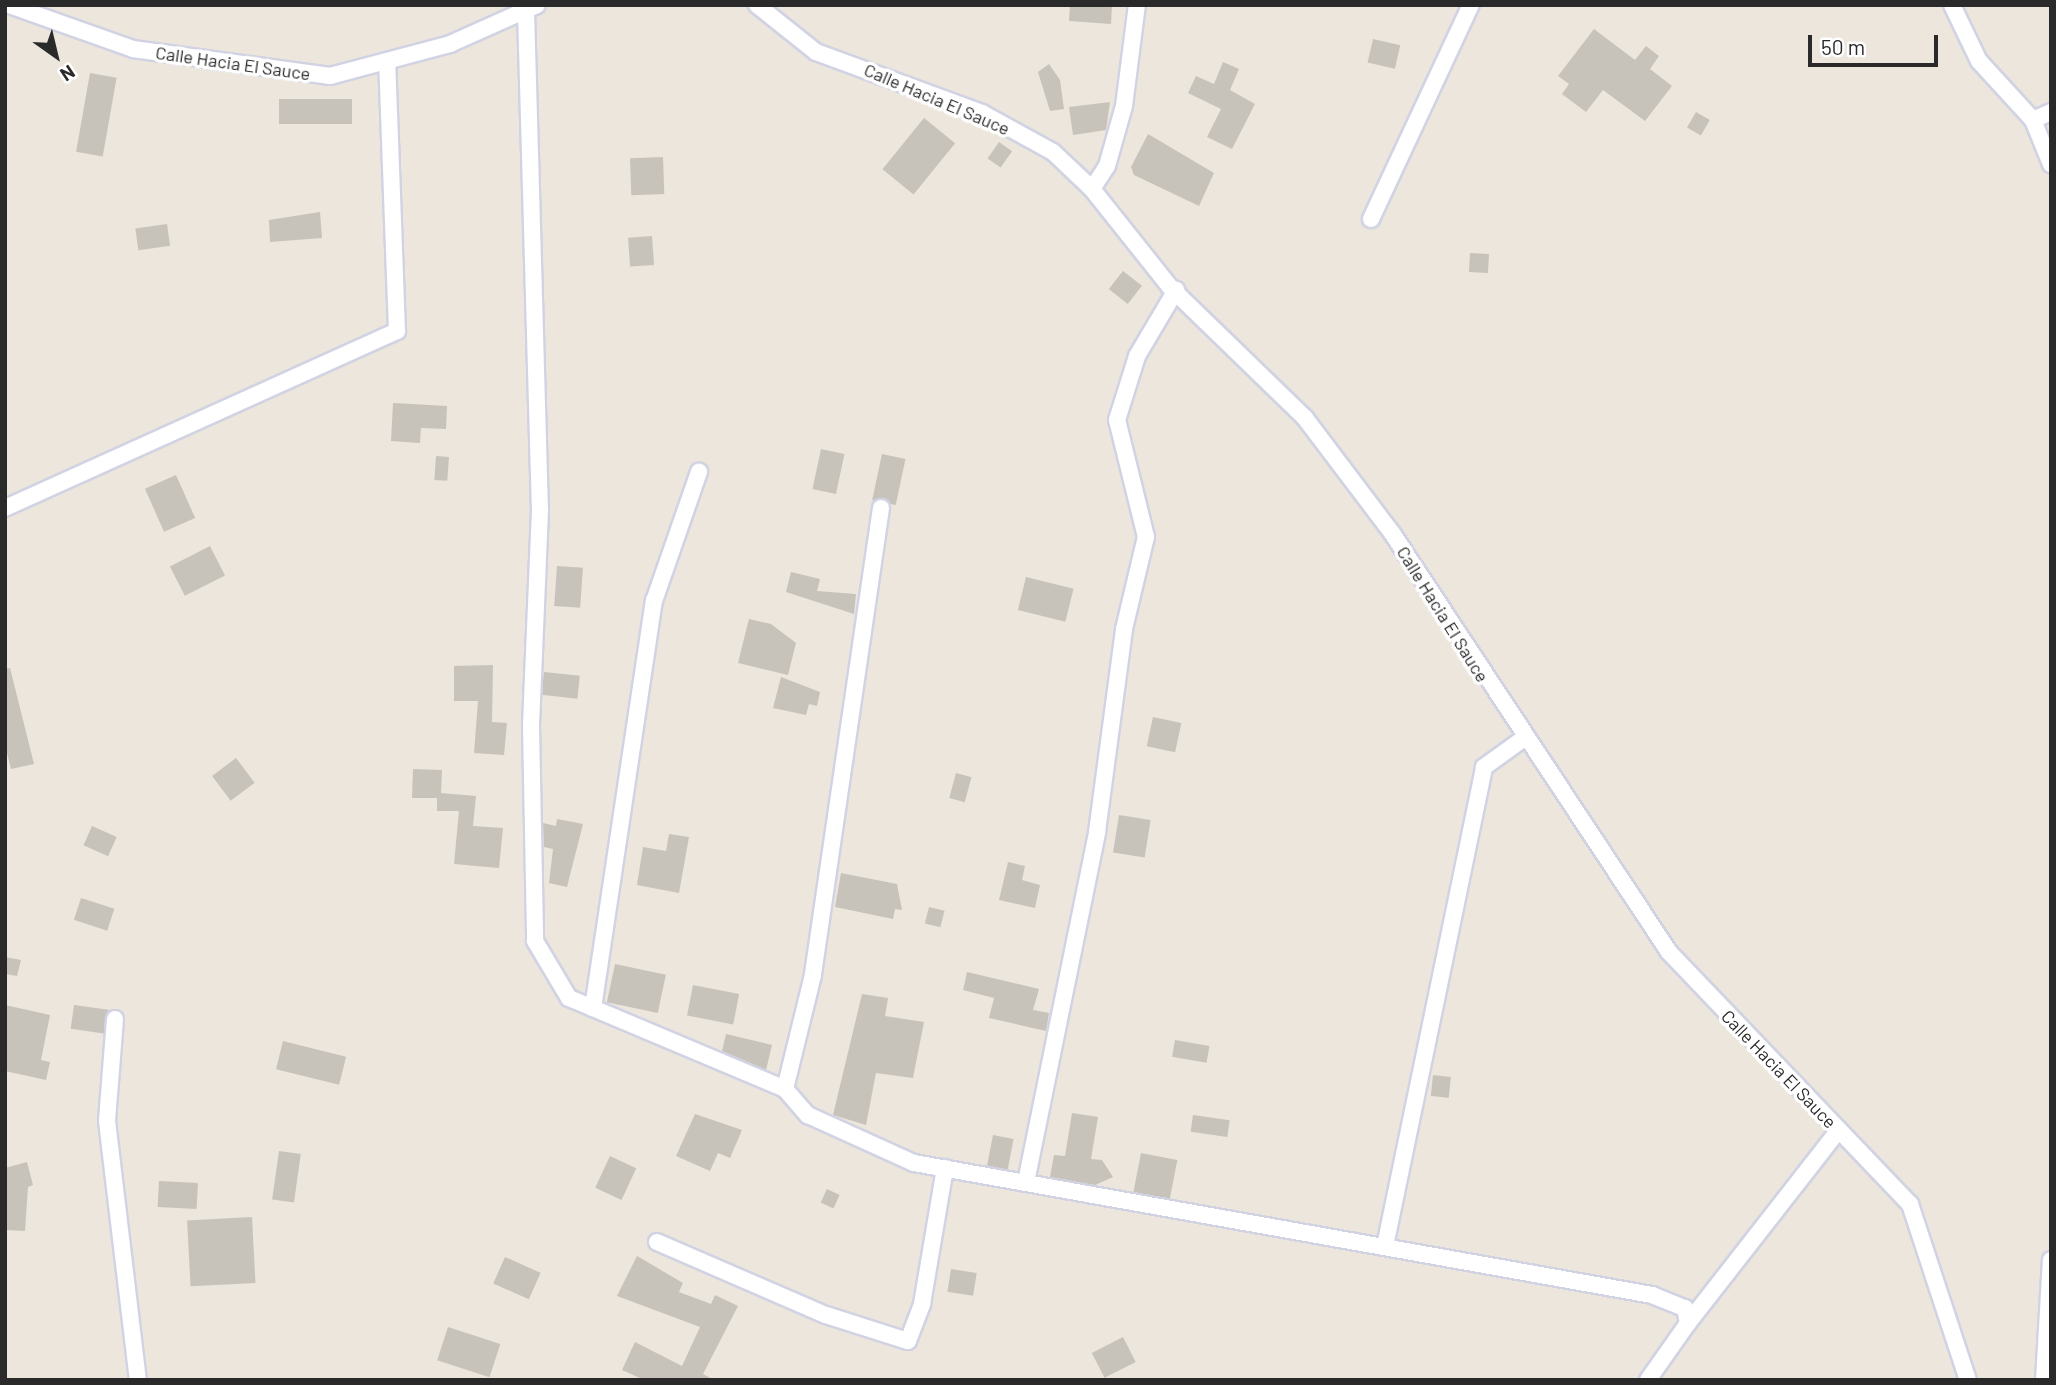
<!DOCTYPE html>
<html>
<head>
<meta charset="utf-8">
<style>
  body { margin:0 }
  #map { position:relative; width:2056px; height:1385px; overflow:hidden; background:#ece6dc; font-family:Barlow,sans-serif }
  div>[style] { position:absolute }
  .building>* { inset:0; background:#c7c3bb; transform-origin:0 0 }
  .roads { filter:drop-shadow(2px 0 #d1d3e3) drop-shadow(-2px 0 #d1d3e3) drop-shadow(0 2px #d1d3e3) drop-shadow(0 -2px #d1d3e3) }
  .street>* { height:16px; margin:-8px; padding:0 8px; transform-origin:8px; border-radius:8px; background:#fff }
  span { translate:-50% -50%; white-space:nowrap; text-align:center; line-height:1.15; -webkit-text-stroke:7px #fff; paint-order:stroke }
  .street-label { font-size:18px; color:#2a2a2a }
  .frame { position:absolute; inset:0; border:7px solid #2a2a2a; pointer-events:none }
  .north { position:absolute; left:21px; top:21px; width:70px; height:70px; -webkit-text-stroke:5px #fff; paint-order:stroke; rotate:146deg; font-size:19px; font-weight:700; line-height:28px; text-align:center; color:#2a2a2a }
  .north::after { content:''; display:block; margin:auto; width:24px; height:32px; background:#2a2a2a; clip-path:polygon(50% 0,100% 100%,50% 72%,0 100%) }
  .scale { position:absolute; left:1808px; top:35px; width:130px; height:32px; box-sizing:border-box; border:4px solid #2a2a2a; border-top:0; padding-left:9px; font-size:21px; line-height:24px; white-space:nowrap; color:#2a2a2a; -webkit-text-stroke:5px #fff; paint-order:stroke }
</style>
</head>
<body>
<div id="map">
  <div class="building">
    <div style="clip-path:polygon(1070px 5px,1112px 5px,1111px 24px,1069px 21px)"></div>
    <div style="clip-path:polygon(1594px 29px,1635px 60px,1646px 46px,1659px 56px,1650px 69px,1672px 86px,1645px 121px,1603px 90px,1586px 112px,1562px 94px,1569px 84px,1558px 76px)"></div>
    <div style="left:1373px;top:39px;width:28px;height:24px;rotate:13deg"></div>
    <div style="clip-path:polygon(1223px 62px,1239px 69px,1230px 90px,1255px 104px,1232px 149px,1207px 137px,1221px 109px,1188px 93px,1196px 76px,1214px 84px)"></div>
    <div style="clip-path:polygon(1049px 64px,1060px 80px,1064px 109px,1050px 111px,1038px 72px)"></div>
    <div style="left:90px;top:73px;width:27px;height:80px;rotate:10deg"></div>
    <div style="left:352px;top:99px;width:25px;height:73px;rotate:90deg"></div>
    <div style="clip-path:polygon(1110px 102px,1106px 130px,1073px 135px,1069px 107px)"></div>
    <div style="left:1696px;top:112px;width:16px;height:18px;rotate:30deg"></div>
    <div style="left:924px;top:118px;width:40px;height:66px;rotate:39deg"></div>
    <div style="clip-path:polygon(1148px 134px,1214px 173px,1199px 206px,1134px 175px,1131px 167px)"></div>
    <div style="left:999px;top:142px;width:16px;height:20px;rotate:35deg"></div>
    <div style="left:663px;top:157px;width:37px;height:33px;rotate:88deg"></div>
    <div style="clip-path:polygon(320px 212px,322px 238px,270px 242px,269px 220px)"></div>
    <div style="left:167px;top:224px;width:22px;height:32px;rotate:82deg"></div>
    <div style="left:652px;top:236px;width:29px;height:24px;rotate:86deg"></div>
    <div style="left:1470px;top:253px;width:19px;height:19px;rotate:3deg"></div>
    <div style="left:1123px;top:271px;width:24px;height:23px;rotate:38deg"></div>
    <div style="clip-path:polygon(393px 403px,447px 406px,446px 429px,421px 428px,420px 443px,391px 441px)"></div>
    <div style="left:821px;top:449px;width:24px;height:41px;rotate:12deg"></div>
    <div style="left:882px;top:454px;width:24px;height:47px;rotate:12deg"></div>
    <div style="left:436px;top:456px;width:13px;height:24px;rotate:4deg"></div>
    <div style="left:176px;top:475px;width:47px;height:34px;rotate:66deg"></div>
    <div style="left:210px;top:546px;width:33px;height:45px;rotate:63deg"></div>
    <div style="left:557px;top:566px;width:26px;height:40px;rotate:4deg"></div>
    <div style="clip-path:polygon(791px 572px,820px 579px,817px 591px,856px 594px,854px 614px,786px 592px)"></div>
    <div style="left:1026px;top:577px;width:49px;height:34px;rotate:14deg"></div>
    <div style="clip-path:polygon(749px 619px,771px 624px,796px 643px,788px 675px,738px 663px)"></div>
    <div style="clip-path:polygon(493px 665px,492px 722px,507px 723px,504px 755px,474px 753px,478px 701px,454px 701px,454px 666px)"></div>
    <div style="clip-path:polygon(10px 668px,34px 764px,11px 769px,5px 745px,5px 669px)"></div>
    <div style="left:544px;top:672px;width:36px;height:23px;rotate:6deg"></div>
    <div style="clip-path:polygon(781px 677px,820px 692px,817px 706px,809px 704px,806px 715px,773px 708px)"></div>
    <div style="left:1153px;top:717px;width:29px;height:30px;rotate:12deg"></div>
    <div style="left:236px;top:758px;width:31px;height:30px;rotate:53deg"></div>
    <div style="clip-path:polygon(413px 769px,442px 770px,441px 793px,476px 796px,473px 826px,503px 828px,499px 868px,454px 864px,459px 811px,437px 811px,437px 798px,412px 798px)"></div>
    <div style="left:956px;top:773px;width:16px;height:26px;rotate:15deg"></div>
    <div style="left:1119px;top:815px;width:32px;height:38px;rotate:9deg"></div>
    <div style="clip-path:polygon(557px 819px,583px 824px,567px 887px,549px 883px,553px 849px,544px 847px,543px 823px,556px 826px)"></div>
    <div style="left:92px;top:826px;width:27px;height:21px;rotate:24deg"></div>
    <div style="clip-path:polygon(669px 834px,689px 837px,679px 893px,637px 885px,643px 847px,666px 851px)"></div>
    <div style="clip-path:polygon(1008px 862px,1025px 866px,1022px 880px,1040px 885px,1035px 908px,999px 900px)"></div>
    <div style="clip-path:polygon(841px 873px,897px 884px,902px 910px,895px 909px,893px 919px,835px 907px)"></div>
    <div style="left:81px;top:898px;width:35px;height:23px;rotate:18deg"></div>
    <div style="left:929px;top:907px;width:16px;height:17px;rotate:14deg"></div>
    <div style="clip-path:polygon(5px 957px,21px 960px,17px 976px,5px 974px)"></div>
    <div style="left:615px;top:964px;width:52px;height:39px;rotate:12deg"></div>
    <div style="clip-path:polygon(967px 972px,1039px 989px,1033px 1010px,1049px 1013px,1046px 1031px,989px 1018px,994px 998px,963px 990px)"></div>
    <div style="left:693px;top:985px;width:47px;height:31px;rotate:11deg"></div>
    <div style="clip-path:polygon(862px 994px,888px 998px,885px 1016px,924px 1022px,913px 1078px,876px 1073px,866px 1125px,833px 1115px)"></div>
    <div style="clip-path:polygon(5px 1005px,50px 1015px,41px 1060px,50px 1062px,46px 1080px,5px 1071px)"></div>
    <div style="left:74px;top:1005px;width:35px;height:24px;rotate:8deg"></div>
    <div style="clip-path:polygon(726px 1034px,772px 1045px,766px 1070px,722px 1051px)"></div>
    <div style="left:1175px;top:1040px;width:35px;height:17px;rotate:10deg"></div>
    <div style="left:283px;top:1041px;width:65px;height:29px;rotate:14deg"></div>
    <div style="left:1433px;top:1075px;width:18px;height:21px;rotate:6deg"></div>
    <div style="clip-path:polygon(1072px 1113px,1098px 1117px,1091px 1159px,1102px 1160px,1113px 1177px,1095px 1185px,1050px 1177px,1054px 1155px,1065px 1156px)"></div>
    <div style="clip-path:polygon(695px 1114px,742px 1130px,730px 1158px,718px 1153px,710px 1171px,676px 1156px)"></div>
    <div style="left:1193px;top:1115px;width:37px;height:17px;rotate:8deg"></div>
    <div style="left:993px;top:1135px;width:21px;height:31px;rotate:11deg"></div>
    <div style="left:279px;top:1151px;width:22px;height:49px;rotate:8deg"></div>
    <div style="left:1141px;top:1153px;width:37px;height:40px;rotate:11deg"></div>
    <div style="left:610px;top:1156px;width:29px;height:35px;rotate:25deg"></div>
    <div style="clip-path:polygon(27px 1162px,33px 1185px,28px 1187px,25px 1231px,5px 1230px,5px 1168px)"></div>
    <div style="left:159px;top:1181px;width:39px;height:26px;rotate:3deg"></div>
    <div style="left:827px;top:1189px;width:14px;height:15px;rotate:25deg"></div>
    <div style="left:252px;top:1217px;width:66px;height:65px;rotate:87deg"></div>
    <div style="clip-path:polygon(637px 1256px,683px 1283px,679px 1292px,711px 1304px,715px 1295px,738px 1306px,703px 1374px,714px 1380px,644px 1380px,622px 1370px,635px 1342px,682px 1366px,700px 1327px,617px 1296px)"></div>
    <div style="left:505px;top:1257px;width:39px;height:29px;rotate:24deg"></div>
    <div style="left:951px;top:1269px;width:26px;height:23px;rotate:9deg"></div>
    <div style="left:448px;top:1327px;width:55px;height:35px;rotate:18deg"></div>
    <div style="left:1123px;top:1337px;width:28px;height:35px;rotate:63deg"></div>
  </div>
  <div class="roads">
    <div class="street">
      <div style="left:9px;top:5px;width:132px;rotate:19.5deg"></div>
      <div style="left:133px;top:49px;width:199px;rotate:7.8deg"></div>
      <div style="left:330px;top:76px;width:124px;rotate:-14.9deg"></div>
      <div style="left:450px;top:44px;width:95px;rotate:-24.1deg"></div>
      <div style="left:757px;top:5px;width:75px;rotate:38.5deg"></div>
      <div style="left:816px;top:52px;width:177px;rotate:20.2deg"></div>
      <div style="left:982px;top:113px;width:81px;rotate:28.8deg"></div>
      <div style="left:1053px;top:152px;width:54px;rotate:43.5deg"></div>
      <div style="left:1092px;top:189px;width:125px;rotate:51.5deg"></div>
      <div style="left:1170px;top:287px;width:188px;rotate:44.1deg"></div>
      <div style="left:1305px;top:418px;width:144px;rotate:52.9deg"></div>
      <div style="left:1392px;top:533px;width:502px;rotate:56.53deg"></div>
      <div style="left:1669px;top:952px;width:349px;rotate:46.3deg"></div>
      <div style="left:1910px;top:1204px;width:185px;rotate:71.8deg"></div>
      <div style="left:1952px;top:5px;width:62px;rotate:64.3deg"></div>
      <div style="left:1979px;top:61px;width:80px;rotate:47.5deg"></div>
      <div style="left:2033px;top:120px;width:48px;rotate:67.8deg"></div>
      <div style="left:526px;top:11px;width:499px;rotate:88.4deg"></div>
      <div style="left:540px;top:510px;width:216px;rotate:92.4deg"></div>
      <div style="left:531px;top:726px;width:215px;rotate:88.9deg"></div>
      <div style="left:535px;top:941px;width:66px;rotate:59.2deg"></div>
      <div style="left:569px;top:998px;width:234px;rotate:22.8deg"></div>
      <div style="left:2033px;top:120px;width:20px;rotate:-24deg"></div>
      <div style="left:1092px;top:189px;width:27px;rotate:-57deg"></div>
      <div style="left:1107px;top:166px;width:62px;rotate:-74.2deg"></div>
      <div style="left:1124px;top:106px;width:102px;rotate:-82.7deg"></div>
      <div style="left:1371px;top:219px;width:236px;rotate:-65deg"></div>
      <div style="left:5px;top:508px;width:430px;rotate:-24.3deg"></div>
      <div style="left:397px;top:331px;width:270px;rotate:-92.1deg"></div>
      <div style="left:881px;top:508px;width:472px;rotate:98.3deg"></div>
      <div style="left:813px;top:975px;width:117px;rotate:103.8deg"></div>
      <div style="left:785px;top:1089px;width:35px;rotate:49deg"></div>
      <div style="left:808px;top:1115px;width:116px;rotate:24.4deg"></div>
      <div style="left:914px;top:1163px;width:750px;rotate:10.14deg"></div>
      <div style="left:1652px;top:1295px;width:35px;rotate:22deg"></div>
      <div style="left:1685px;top:1308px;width:15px;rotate:79deg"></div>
      <div style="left:1688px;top:1323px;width:70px;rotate:125.1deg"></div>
      <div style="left:593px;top:1008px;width:412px;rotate:-81.5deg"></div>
      <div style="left:654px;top:601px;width:137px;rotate:-70.8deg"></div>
      <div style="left:115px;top:1019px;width:102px;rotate:94.5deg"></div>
      <div style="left:107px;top:1121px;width:261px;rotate:83.2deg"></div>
      <div style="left:1026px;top:1182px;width:357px;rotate:-78.5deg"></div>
      <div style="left:1097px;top:832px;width:205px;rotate:-82.4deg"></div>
      <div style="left:1124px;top:629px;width:95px;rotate:-76.6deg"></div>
      <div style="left:1146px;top:537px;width:121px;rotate:-103.9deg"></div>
      <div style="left:1117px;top:420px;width:67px;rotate:-72.6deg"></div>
      <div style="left:1137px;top:356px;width:77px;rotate:-59.4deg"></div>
      <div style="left:657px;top:1242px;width:184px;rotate:23.4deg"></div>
      <div style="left:826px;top:1315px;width:86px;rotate:17.6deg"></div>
      <div style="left:908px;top:1341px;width:40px;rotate:-69deg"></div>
      <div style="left:922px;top:1304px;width:138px;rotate:-80.4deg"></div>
      <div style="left:1385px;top:1246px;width:489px;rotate:-78.3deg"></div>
      <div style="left:1484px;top:767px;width:48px;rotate:-35.7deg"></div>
      <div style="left:1688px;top:1323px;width:244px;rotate:-52deg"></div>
      <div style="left:2044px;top:1380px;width:120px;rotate:-86.7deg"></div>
    </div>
  </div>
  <div class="street-label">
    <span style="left:233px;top:63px;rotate:8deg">Calle Hacia El Sauce</span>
    <span style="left:937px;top:99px;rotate:23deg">Calle Hacia El Sauce</span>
    <span style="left:1443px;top:614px;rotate:58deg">Calle Hacia El Sauce</span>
    <span style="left:1779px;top:1069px;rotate:46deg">Calle Hacia El Sauce</span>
  </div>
  <div class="frame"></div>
  <div class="north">N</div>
  <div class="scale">50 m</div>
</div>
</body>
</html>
